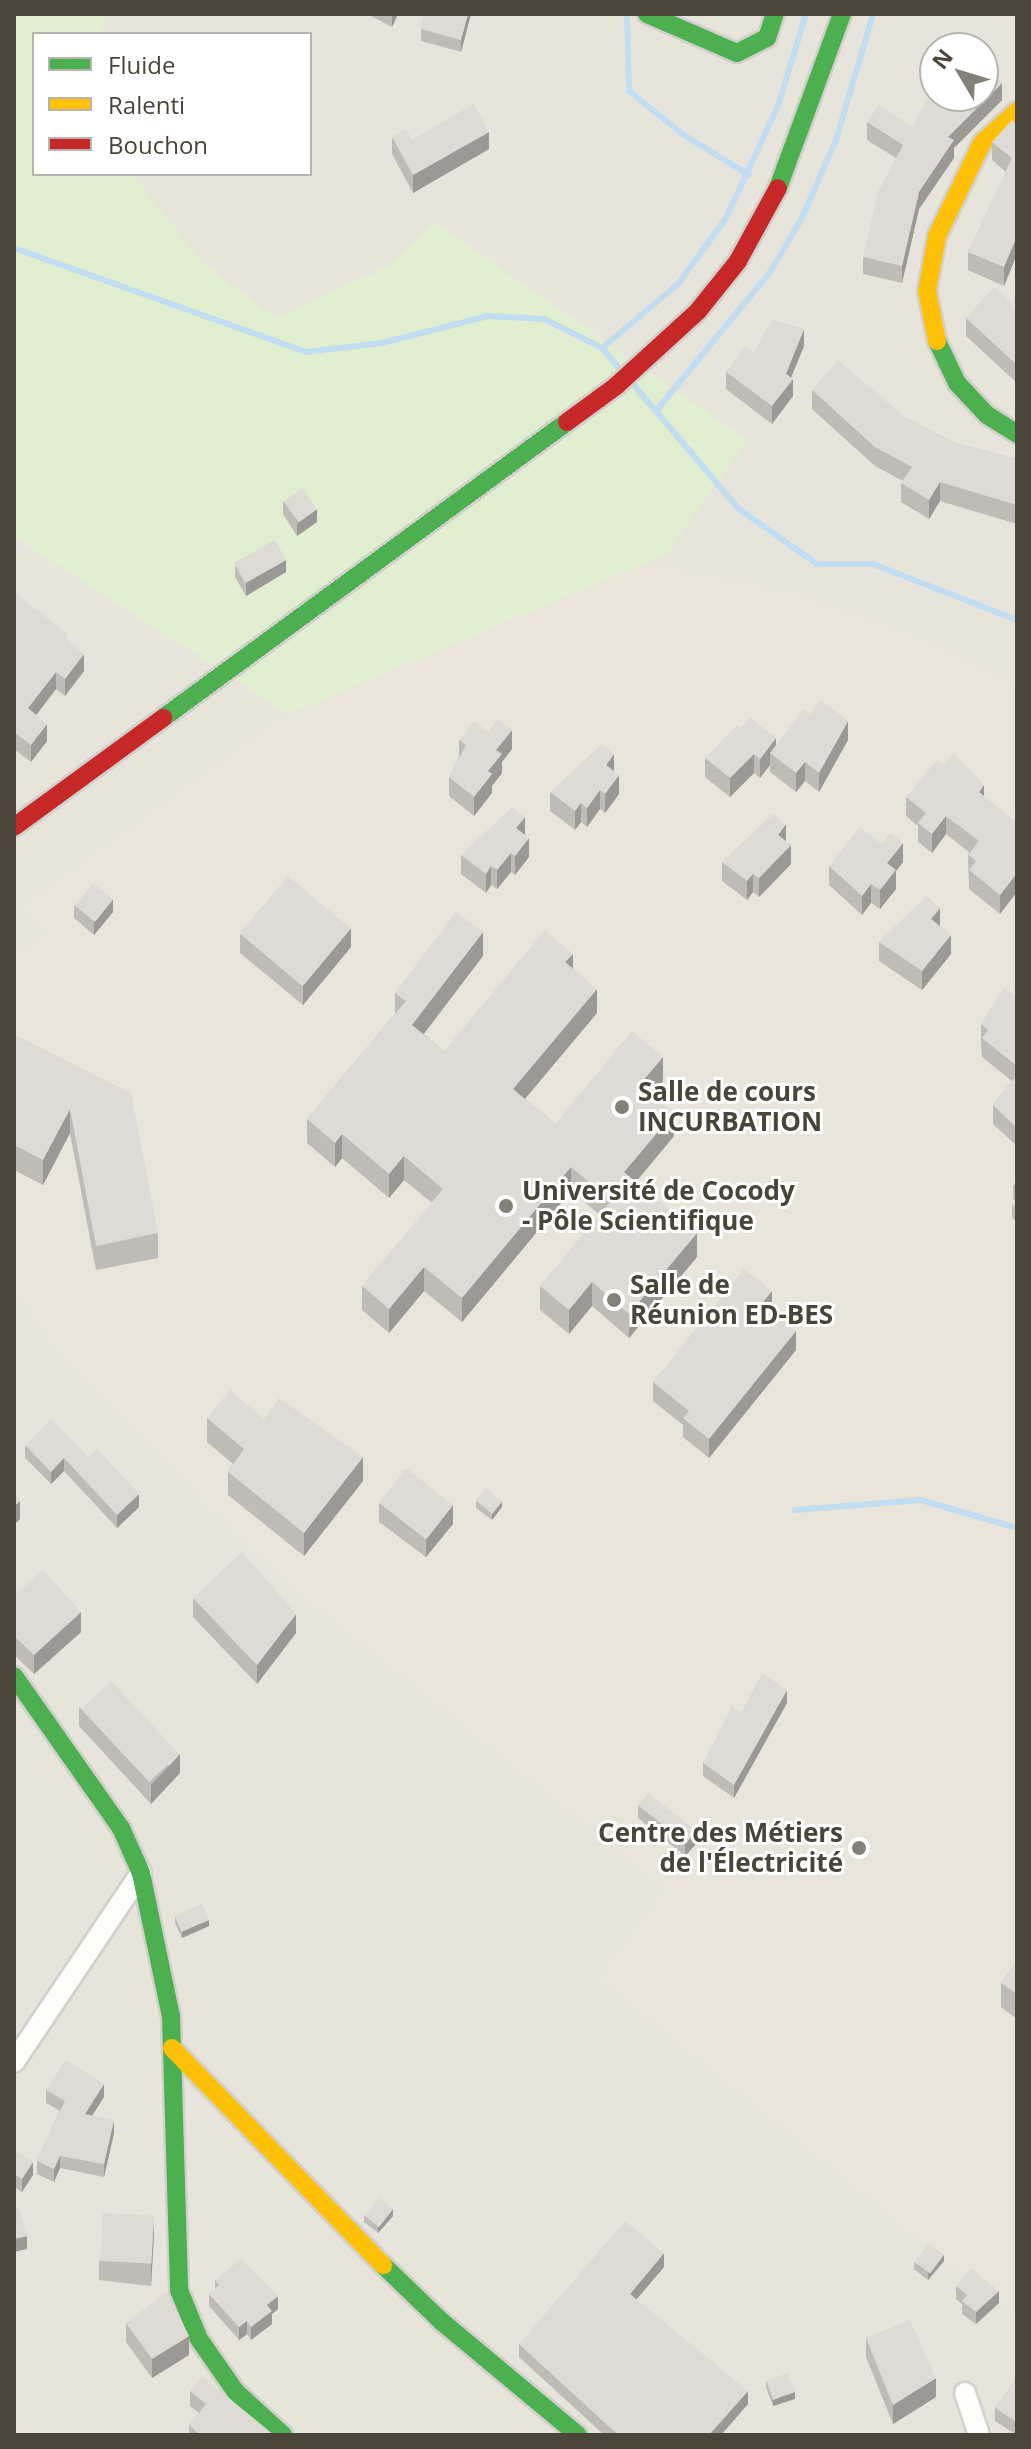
<!DOCTYPE html>
<html>
<head>
<meta charset="utf-8">
<style>
  body { margin:0 }
  #map { position:relative; width:1031px; height:2449px; overflow:hidden; background:#f4f2ee; font-family:"Open Sans",sans-serif }
  div>[style] { position:absolute }
  .residential>* { inset:0; background:#e7e4dc }
  .education>* { inset:0; background:#eae5da }
  .green>* { inset:0; background:#e1eecf }
  .stream>* { height:6px; margin:-3px; padding:0 3px; transform-origin:3px; border-radius:3px; background:#c0ddf1 }
  .roads { filter:drop-shadow(2px 0 #d2d0cb) drop-shadow(-2px 0 #d2d0cb) drop-shadow(0 2px #d2d0cb) drop-shadow(0 -2px #d2d0cb) }
  .street>* { height:20px; margin:-10px; padding:0 10px; transform-origin:10px; border-radius:10px; background:#fdfdfc }
  .fast>* { height:18px; margin:-9px; padding:0 9px; transform-origin:9px; border-radius:9px; background:#4caf50 }
  .slow>* { height:18px; margin:-9px; padding:0 9px; transform-origin:9px; border-radius:9px; background:#ffc107 }
  .jam>* { height:18px; margin:-9px; padding:0 9px; transform-origin:9px; border-radius:9px; background:#c62828 }
  .wall>* { inset:0; background:#bfbcb8 }
  .shaded-wall>* { inset:0; background:#9b9996 }
  .building>* { inset:0; background:#dedbd6; transform-origin:0 0 }
  .dots>* { width:22px; height:22px; translate:-50% -50%; box-sizing:border-box; border:4px solid #fff; border-radius:50% }
  span { translate:-50% -50%; white-space:nowrap; text-align:center; line-height:1.15; -webkit-text-stroke:6px #fff; paint-order:stroke }
  .poi-label { font-size:26px; color:#4b4439; font-weight:700 }
  .left { translate:0 -50%; text-align:left }
  .right { translate:-100% -50%; text-align:right }
  .frame { position:absolute; inset:0; border:16px solid #4b4439; pointer-events:none }
  .legend { position:absolute; left:32px; top:32px; width:280px; height:144px; box-sizing:border-box; background:#fff; border:2px solid #b7b4b0; margin:0; padding:10px 14px; list-style:none; font-size:24px; color:#4b4439 }
  .legend li { display:flex; align-items:center; gap:16px; height:40px }
  .legend b { width:40px; border:2px solid #b7b4b0 }
  .north { position:absolute; left:919px; top:32px; width:80px; height:80px; box-sizing:border-box; background:#fff; border:2px solid #b7b4b0; border-radius:50%; rotate:308deg; font-size:22px; font-weight:700; line-height:32px; text-align:center; color:#4b4439 }
  .north::after { content:''; display:block; margin:auto; width:28px; height:36px; background:#868178; clip-path:polygon(50% 0,100% 100%,50% 72%,0 100%) }
</style>
</head>
<body>
<div id="map">
  <div class="residential">
    <div style="clip-path:polygon(evenodd,14px 14px,1017px 14px,1017px 2435px,14px 2435px,14px 14px,34px 34px,310px 34px,310px 174px,34px 174px,34px 34px,14px 14px,935px 48px,983px 48px,983px 96px,935px 96px,935px 48px)"></div>
  </div>
  <div class="education">
    <div style="clip-path:polygon(525px 542px,797px 596px,930px 644px,1017px 688px,1017px 2317px,600px 1977px,668px 1889px,276px 1572px,68px 1363px,14px 1287px,14px 958px,47px 935px,26px 906px)"></div>
  </div>
  <div class="green">
    <div style="clip-path:polygon(14px 14px,107px 14px,101px 34px,34px 34px,34px 174px,132px 174px,204px 264px,276px 318px,389px 266px,434px 222px,747px 440px,667px 554px,289px 714px,14px 537px)"></div>
  </div>
  <div class="stream">
    <div style="left:627px;top:14px;width:77px;rotate:88.5deg"></div>
    <div style="left:629px;top:91px;width:70px;rotate:38.7deg"></div>
    <div style="left:684px;top:135px;width:76px;rotate:31.6deg"></div>
    <div style="left:14px;top:248px;width:310px;rotate:19.6deg"></div>
    <div style="left:306px;top:352px;width:77px;rotate:-6.8deg"></div>
    <div style="left:382px;top:343px;width:109px;rotate:-14.3deg"></div>
    <div style="left:488px;top:316px;width:56px;rotate:3.1deg"></div>
    <div style="left:544px;top:319px;width:65px;rotate:26.6deg"></div>
    <div style="left:602px;top:348px;width:31px;rotate:50deg"></div>
    <div style="left:602px;top:348px;width:99px;rotate:-40.1deg"></div>
    <div style="left:678px;top:284px;width:82px;rotate:-54deg"></div>
    <div style="left:726px;top:218px;width:123px;rotate:-65.1deg"></div>
    <div style="left:778px;top:106px;width:96px;rotate:-73.1deg"></div>
    <div style="left:632px;top:383px;width:165px;rotate:49.7deg"></div>
    <div style="left:739px;top:509px;width:95px;rotate:35.2deg"></div>
    <div style="left:817px;top:564px;width:56px"></div>
    <div style="left:873px;top:564px;width:155px;rotate:21.3deg"></div>
    <div style="left:656px;top:411px;width:180px;rotate:-50.6deg"></div>
    <div style="left:770px;top:272px;width:63px;rotate:-59.3deg"></div>
    <div style="left:802px;top:218px;width:85px;rotate:-66.4deg"></div>
    <div style="left:836px;top:140px;width:131px;rotate:-73.6deg"></div>
    <div style="left:795px;top:1510px;width:126px;rotate:-4.5deg"></div>
    <div style="left:921px;top:1500px;width:100px;rotate:16.3deg"></div>
  </div>
  <div class="roads">
    <div class="street">
      <div style="left:14px;top:2062px;width:228px;rotate:-56.1deg"></div>
      <div style="left:965px;top:2393px;width:44px;rotate:71.6deg"></div>
    </div>
    <div class="fast">
      <div style="left:647px;top:14px;width:98px;rotate:23.4deg"></div>
      <div style="left:737px;top:53px;width:34px;rotate:-27deg"></div>
      <div style="left:767px;top:38px;width:25px;rotate:-72deg"></div>
      <div style="left:778px;top:188px;width:185px;rotate:-69.8deg"></div>
      <div style="left:937px;top:341px;width:47px;rotate:64.5deg"></div>
      <div style="left:957px;top:383px;width:44px;rotate:46.8deg"></div>
      <div style="left:987px;top:415px;width:36px;rotate:32deg"></div>
      <div style="left:163px;top:718px;width:501px;rotate:-36.23deg"></div>
      <div style="left:14px;top:1676px;width:186px;rotate:54.9deg"></div>
      <div style="left:121px;top:1828px;width:49px;rotate:66deg"></div>
      <div style="left:141px;top:1873px;width:146px;rotate:78.2deg"></div>
      <div style="left:171px;top:2016px;width:274px;rotate:88.3deg"></div>
      <div style="left:179px;top:2290px;width:53px;rotate:67.8deg"></div>
      <div style="left:199px;top:2339px;width:65px;rotate:55.1deg"></div>
      <div style="left:236px;top:2392px;width:64px;rotate:42.5deg"></div>
      <div style="left:383px;top:2265px;width:81px;rotate:44deg"></div>
      <div style="left:441px;top:2321px;width:178px;rotate:39.8deg"></div>
    </div>
    <div class="slow">
      <div style="left:937px;top:341px;width:51px;rotate:-101.3deg"></div>
      <div style="left:927px;top:291px;width:56px;rotate:-79.7deg"></div>
      <div style="left:937px;top:236px;width:103px;rotate:-64.2deg"></div>
      <div style="left:982px;top:143px;width:47px;rotate:-42.4deg"></div>
      <div style="left:172px;top:2048px;width:303px;rotate:45.8deg"></div>
    </div>
    <div class="jam">
      <div style="left:567px;top:422px;width:61px;rotate:-36.3deg"></div>
      <div style="left:616px;top:386px;width:111px;rotate:-42.4deg"></div>
      <div style="left:698px;top:311px;width:64px;rotate:-51.3deg"></div>
      <div style="left:738px;top:261px;width:83px;rotate:-61.3deg"></div>
      <div style="left:14px;top:827px;width:185px;rotate:-36.2deg"></div>
    </div>
  </div>
  <div class="wall">
    <div style="clip-path:polygon(367px 14px,398px 14px,392px 27px)"></div>
    <div style="clip-path:polygon(425px 14px,471px 14px,461px 52px,421px 41px,421px 29px)"></div>
    <div style="clip-path:polygon(935px 65px,935px 90px,931px 87px,931px 69px)"></div>
    <div style="clip-path:polygon(1002px 100px,954px 148px,954px 158px,919px 209px,902px 283px,863px 274px,863px 257px,896px 158px,867px 140px,867px 122px,912px 127px)"></div>
    <div style="clip-path:polygon(1017px 125px,1017px 254px,1004px 286px,968px 270px,968px 252px,1006px 172px,992px 160px,992px 142px)"></div>
    <div style="clip-path:polygon(392px 137px,412px 140px,489px 149px,413px 193px,392px 154px)"></div>
    <div style="clip-path:polygon(1017px 309px,1017px 383px,966px 336px,966px 318px)"></div>
    <div style="clip-path:polygon(804px 346px,791px 377px,793px 396px,772px 424px,726px 389px,726px 372px,754px 353px)"></div>
    <div style="clip-path:polygon(812px 390px,906px 418px,955px 443px,1017px 459px,1017px 524px,940px 501px,929px 519px,901px 502px,901px 483px,903px 481px,875px 466px,812px 409px)"></div>
    <div style="clip-path:polygon(283px 501px,317px 522px,297px 536px,283px 514px)"></div>
    <div style="clip-path:polygon(235px 564px,286px 572px,246px 596px,235px 577px)"></div>
    <div style="clip-path:polygon(14px 592px,68px 641px,84px 671px,65px 696px,56px 689px,36px 715px,47px 741px,31px 762px,14px 749px)"></div>
    <div style="clip-path:polygon(741px 728px,776px 744px,848px 740px,819px 792px,805px 781px,796px 792px,770px 772px,770px 765px,760px 778px,754px 773px,730px 797px,705px 777px,705px 758px)"></div>
    <div style="clip-path:polygon(459px 740px,512px 749px,502px 762px,502px 773px,492px 786px,492px 793px,474px 816px,449px 796px,449px 777px,459px 757px)"></div>
    <div style="clip-path:polygon(614px 771px,619px 794px,605px 813px,600px 809px,587px 827px,581px 822px,575px 830px,550px 811px,550px 792px)"></div>
    <div style="clip-path:polygon(906px 797px,984px 797px,1017px 823px,1000px 914px,969px 889px,968px 855px,969px 852px,946px 834px,932px 853px,918px 842px,918px 826px,906px 816px)"></div>
    <div style="clip-path:polygon(525px 834px,529px 857px,515px 875px,511px 872px,497px 889px,491px 885px,486px 893px,461px 874px,461px 855px)"></div>
    <div style="clip-path:polygon(786px 841px,791px 864px,759px 897px,753px 892px,747px 900px,722px 881px,722px 862px)"></div>
    <div style="clip-path:polygon(903px 862px,896px 871px,896px 889px,880px 909px,871px 903px,862px 915px,829px 885px,829px 866px)"></div>
    <div style="clip-path:polygon(74px 905px,113px 912px,94px 935px,74px 918px)"></div>
    <div style="clip-path:polygon(940px 925px,951px 954px,922px 990px,879px 961px,879px 942px)"></div>
    <div style="clip-path:polygon(240px 934px,351px 947px,303px 1005px,240px 953px)"></div>
    <div style="clip-path:polygon(483px 956px,424px 1034px,444px 1051px,573px 969px,597px 1013px,525px 1099px,555px 1124px,663px 1081px,652px 1094px,674px 1136px,636px 1182px,697px 1257px,629px 1338px,592px 1306px,569px 1334px,540px 1310px,540px 1286px,600px 1215px,571px 1191px,462px 1322px,424px 1291px,389px 1333px,362px 1310px,362px 1286px,432px 1203px,404px 1180px,389px 1198px,342px 1158px,335px 1167px,307px 1143px,307px 1119px,395px 1014px,395px 993px)"></div>
    <div style="clip-path:polygon(1017px 997px,1017px 1146px,993px 1124px,993px 1105px,1012px 1081px,982px 1057px,981px 1043px,981px 1024px)"></div>
    <div style="clip-path:polygon(14px 1034px,158px 1233px,158px 1258px,96px 1270px,70px 1133px,43px 1185px,14px 1170px)"></div>
    <div style="clip-path:polygon(1017px 1181px,1017px 1222px,1012px 1218px,1012px 1205px,1015px 1201px,1013px 1199px,1013px 1186px)"></div>
    <div style="clip-path:polygon(771px 1310px,796px 1350px,709px 1458px,683px 1437px,683px 1425px,653px 1401px,653px 1382px)"></div>
    <div style="clip-path:polygon(207px 1418px,264px 1419px,363px 1481px,304px 1556px,228px 1495px,228px 1472px,233px 1464px,207px 1442px)"></div>
    <div style="clip-path:polygon(25px 1445px,88px 1457px,139px 1507px,117px 1528px,64px 1471px,51px 1484px,25px 1458px)"></div>
    <div style="clip-path:polygon(476px 1501px,502px 1507px,492px 1520px,476px 1508px)"></div>
    <div style="clip-path:polygon(379px 1503px,453px 1524px,426px 1557px,379px 1522px)"></div>
    <div style="clip-path:polygon(14px 1596px,81px 1632px,34px 1674px,14px 1655px)"></div>
    <div style="clip-path:polygon(193px 1598px,296px 1633px,257px 1684px,193px 1617px)"></div>
    <div style="clip-path:polygon(787px 1703px,734px 1798px,703px 1776px,703px 1763px,741px 1713px)"></div>
    <div style="clip-path:polygon(79px 1707px,180px 1773px,151px 1804px,79px 1726px)"></div>
    <div style="clip-path:polygon(638px 1805px,696px 1844px,685px 1856px,638px 1818px)"></div>
    <div style="clip-path:polygon(175px 1916px,209px 1926px,182px 1938px,175px 1923px)"></div>
    <div style="clip-path:polygon(1017px 1961px,1017px 2019px,1001px 2007px,1001px 1983px)"></div>
    <div style="clip-path:polygon(46px 2090px,104px 2097px,92px 2115px,114px 2133px,104px 2177px,60px 2168px,54px 2182px,37px 2174px,37px 2161px,60px 2111px,46px 2103px)"></div>
    <div style="clip-path:polygon(14px 2149px,33px 2175px,22px 2192px,14px 2187px)"></div>
    <div style="clip-path:polygon(364px 2216px,393px 2216px,378px 2233px,364px 2222px)"></div>
    <div style="clip-path:polygon(154px 2235px,151px 2286px,99px 2280px,99px 2261px)"></div>
    <div style="clip-path:polygon(944px 2261px,928px 2280px,914px 2269px,914px 2262px)"></div>
    <div style="clip-path:polygon(664px 2267px,636px 2300px,748px 2404px,721px 2435px,604px 2435px,519px 2357px,519px 2344px)"></div>
    <div style="clip-path:polygon(215px 2280px,278px 2309px,272px 2314px,272px 2324px,251px 2340px,247px 2334px,239px 2340px,209px 2306px,209px 2294px,215px 2289px)"></div>
    <div style="clip-path:polygon(956px 2286px,999px 2303px,976px 2324px,962px 2314px,962px 2304px,956px 2299px)"></div>
    <div style="clip-path:polygon(126px 2323px,189px 2355px,152px 2378px,126px 2342px)"></div>
    <div style="clip-path:polygon(866px 2338px,936px 2397px,893px 2424px,866px 2357px)"></div>
    <div style="clip-path:polygon(1017px 2378px,1017px 2435px,995px 2421px,995px 2408px)"></div>
    <div style="clip-path:polygon(766px 2381px,795px 2399px,773px 2406px,766px 2387px)"></div>
    <div style="clip-path:polygon(190px 2391px,274px 2435px,189px 2435px,189px 2425px,199px 2413px,190px 2406px)"></div>
  </div>
  <div class="shaded-wall">
    <div style="clip-path:polygon(392px 14px,398px 14px,392px 27px)"></div>
    <div style="clip-path:polygon(468px 14px,471px 14px,461px 52px,461px 40px)"></div>
    <div style="clip-path:polygon(1002px 83px,1002px 100px,954px 148px,954px 158px,919px 209px,902px 283px,902px 266px,919px 192px,948px 137px)"></div>
    <div style="clip-path:polygon(489px 132px,489px 149px,413px 193px,413px 175px)"></div>
    <div style="clip-path:polygon(1017px 236px,1017px 254px,1004px 286px,1004px 267px)"></div>
    <div style="clip-path:polygon(804px 329px,804px 346px,788px 385px,793px 379px,793px 396px,772px 424px,772px 406px)"></div>
    <div style="clip-path:polygon(940px 482px,940px 501px,929px 519px,929px 500px)"></div>
    <div style="clip-path:polygon(317px 509px,317px 522px,297px 536px,297px 523px)"></div>
    <div style="clip-path:polygon(286px 560px,286px 572px,246px 596px,246px 583px)"></div>
    <div style="clip-path:polygon(84px 654px,84px 671px,65px 696px,65px 679px)"></div>
    <div style="clip-path:polygon(56px 672px,56px 689px,28px 726px,28px 708px)"></div>
    <div style="clip-path:polygon(848px 721px,848px 740px,819px 792px,819px 773px)"></div>
    <div style="clip-path:polygon(47px 724px,47px 741px,31px 762px,31px 745px)"></div>
    <div style="clip-path:polygon(512px 730px,512px 749px,502px 762px,502px 773px,492px 786px,492px 793px,474px 816px,474px 797px,488px 771px,496px 750px)"></div>
    <div style="clip-path:polygon(776px 738px,776px 757px,770px 753px,770px 765px,760px 778px,760px 759px)"></div>
    <div style="clip-path:polygon(614px 754px,614px 773px,606px 765px)"></div>
    <div style="clip-path:polygon(754px 754px,754px 773px,730px 797px,730px 778px)"></div>
    <div style="clip-path:polygon(805px 762px,805px 781px,796px 792px,796px 773px)"></div>
    <div style="clip-path:polygon(619px 775px,619px 794px,605px 813px,605px 794px)"></div>
    <div style="clip-path:polygon(984px 785px,984px 804px,979px 792px)"></div>
    <div style="clip-path:polygon(600px 790px,600px 809px,587px 827px,587px 808px)"></div>
    <div style="clip-path:polygon(581px 803px,581px 822px,575px 830px,575px 811px)"></div>
    <div style="clip-path:polygon(946px 816px,946px 834px,932px 853px,932px 834px)"></div>
    <div style="clip-path:polygon(525px 817px,525px 836px,516px 828px)"></div>
    <div style="clip-path:polygon(786px 824px,786px 843px,778px 835px)"></div>
    <div style="clip-path:polygon(529px 838px,529px 857px,515px 875px,515px 856px)"></div>
    <div style="clip-path:polygon(903px 843px,903px 862px,896px 871px,896px 889px,880px 909px,880px 890px,887px 863px)"></div>
    <div style="clip-path:polygon(791px 845px,791px 864px,759px 897px,759px 878px)"></div>
    <div style="clip-path:polygon(511px 853px,511px 872px,497px 889px,497px 870px)"></div>
    <div style="clip-path:polygon(491px 866px,491px 885px,486px 893px,486px 874px)"></div>
    <div style="clip-path:polygon(1017px 873px,1017px 892px,1000px 914px,1000px 895px)"></div>
    <div style="clip-path:polygon(753px 874px,753px 892px,747px 900px,747px 881px)"></div>
    <div style="clip-path:polygon(871px 884px,871px 903px,862px 915px,862px 896px)"></div>
    <div style="clip-path:polygon(113px 899px,113px 912px,94px 935px,94px 922px)"></div>
    <div style="clip-path:polygon(940px 908px,940px 927px,931px 919px)"></div>
    <div style="clip-path:polygon(351px 928px,351px 947px,303px 1005px,303px 986px)"></div>
    <div style="clip-path:polygon(483px 932px,483px 956px,412px 1049px,412px 1025px)"></div>
    <div style="clip-path:polygon(951px 935px,951px 954px,922px 990px,922px 971px)"></div>
    <div style="clip-path:polygon(573px 954px,573px 977px,565px 962px)"></div>
    <div style="clip-path:polygon(597px 989px,597px 1013px,513px 1113px,513px 1089px)"></div>
    <div style="clip-path:polygon(663px 1057px,663px 1081px,640px 1108px,640px 1084px)"></div>
    <div style="clip-path:polygon(70px 1109px,70px 1133px,43px 1185px,43px 1160px)"></div>
    <div style="clip-path:polygon(674px 1113px,674px 1136px,624px 1196px,624px 1172px)"></div>
    <div style="clip-path:polygon(342px 1134px,342px 1158px,335px 1167px,335px 1143px)"></div>
    <div style="clip-path:polygon(404px 1156px,404px 1180px,389px 1198px,389px 1174px)"></div>
    <div style="clip-path:polygon(571px 1167px,571px 1191px,462px 1322px,462px 1298px)"></div>
    <div style="clip-path:polygon(697px 1233px,697px 1257px,629px 1338px,629px 1314px)"></div>
    <div style="clip-path:polygon(424px 1267px,424px 1291px,389px 1333px,389px 1309px)"></div>
    <div style="clip-path:polygon(592px 1282px,592px 1306px,569px 1334px,569px 1310px)"></div>
    <div style="clip-path:polygon(772px 1291px,772px 1310px,762px 1322px,762px 1303px)"></div>
    <div style="clip-path:polygon(796px 1331px,796px 1350px,709px 1458px,709px 1439px)"></div>
    <div style="clip-path:polygon(363px 1457px,363px 1481px,304px 1556px,304px 1533px)"></div>
    <div style="clip-path:polygon(64px 1458px,64px 1471px,51px 1484px,51px 1472px)"></div>
    <div style="clip-path:polygon(139px 1494px,139px 1507px,117px 1528px,117px 1515px)"></div>
    <div style="clip-path:polygon(20px 1501px,20px 1519px,14px 1525px,14px 1506px)"></div>
    <div style="clip-path:polygon(502px 1501px,502px 1507px,492px 1520px,492px 1514px)"></div>
    <div style="clip-path:polygon(453px 1505px,453px 1524px,426px 1557px,426px 1538px)"></div>
    <div style="clip-path:polygon(81px 1612px,81px 1632px,34px 1674px,34px 1655px)"></div>
    <div style="clip-path:polygon(296px 1614px,296px 1633px,257px 1684px,257px 1665px)"></div>
    <div style="clip-path:polygon(787px 1690px,787px 1703px,734px 1798px,734px 1785px)"></div>
    <div style="clip-path:polygon(180px 1754px,180px 1773px,151px 1804px,151px 1785px)"></div>
    <div style="clip-path:polygon(696px 1831px,696px 1844px,685px 1856px,685px 1843px)"></div>
    <div style="clip-path:polygon(209px 1920px,209px 1926px,182px 1938px,182px 1932px)"></div>
    <div style="clip-path:polygon(104px 2084px,104px 2097px,85px 2127px,85px 2114px)"></div>
    <div style="clip-path:polygon(114px 2120px,114px 2133px,104px 2177px,104px 2164px)"></div>
    <div style="clip-path:polygon(60px 2156px,60px 2168px,54px 2182px,54px 2169px)"></div>
    <div style="clip-path:polygon(33px 2162px,33px 2175px,22px 2192px,22px 2179px)"></div>
    <div style="clip-path:polygon(393px 2209px,393px 2216px,378px 2233px,378px 2227px)"></div>
    <div style="clip-path:polygon(154px 2216px,154px 2235px,151px 2286px,151px 2267px)"></div>
    <div style="clip-path:polygon(27px 2236px,27px 2249px,14px 2252px,14px 2239px)"></div>
    <div style="clip-path:polygon(664px 2253px,664px 2267px,630px 2307px,630px 2294px)"></div>
    <div style="clip-path:polygon(944px 2254px,944px 2261px,928px 2280px,928px 2274px)"></div>
    <div style="clip-path:polygon(999px 2291px,999px 2303px,976px 2324px,976px 2312px)"></div>
    <div style="clip-path:polygon(278px 2296px,278px 2309px,272px 2314px,272px 2324px,251px 2340px,251px 2327px,267px 2305px)"></div>
    <div style="clip-path:polygon(247px 2321px,247px 2334px,239px 2340px,239px 2327px)"></div>
    <div style="clip-path:polygon(189px 2336px,189px 2355px,152px 2378px,152px 2359px)"></div>
    <div style="clip-path:polygon(936px 2378px,936px 2397px,893px 2424px,893px 2405px)"></div>
    <div style="clip-path:polygon(748px 2391px,748px 2404px,721px 2435px,709px 2435px)"></div>
    <div style="clip-path:polygon(795px 2392px,795px 2399px,773px 2406px,773px 2400px)"></div>
  </div>
  <div class="building">
    <div style="clip-path:polygon(425px 14px,468px 14px,461px 40px,421px 29px)"></div>
    <div style="clip-path:polygon(983px 63px,1002px 83px,948px 137px,954px 140px,919px 192px,902px 266px,863px 257px,878px 192px,903px 145px,867px 122px,879px 105px,912px 127px,927px 100px,935px 92px,935px 96px,983px 96px)"></div>
    <div style="clip-path:polygon(474px 104px,489px 132px,413px 175px,392px 137px,406px 129px,412px 140px)"></div>
    <div style="clip-path:polygon(1012px 120px,1017px 125px,1017px 236px,1004px 267px,968px 252px,1012px 158px,992px 142px)"></div>
    <div style="clip-path:polygon(994px 287px,1017px 309px,1017px 365px,966px 318px)"></div>
    <div style="clip-path:polygon(772px 319px,804px 329px,786px 374px,793px 379px,772px 406px,726px 372px,745px 346px,754px 353px)"></div>
    <div style="clip-path:polygon(838px 360px,906px 418px,955px 443px,1017px 459px,1017px 505px,940px 482px,929px 500px,901px 483px,912px 467px,875px 447px,812px 390px)"></div>
    <div style="left:302px;top:488px;width:26px;height:23px;rotate:54deg"></div>
    <div style="left:275px;top:540px;width:23px;height:47px;rotate:61deg"></div>
    <div style="clip-path:polygon(14px 592px,68px 634px,65px 638px,84px 654px,65px 679px,56px 672px,28px 708px,47px 724px,31px 745px,14px 732px)"></div>
    <div style="clip-path:polygon(821px 700px,848px 721px,819px 773px,805px 762px,796px 773px,770px 753px,804px 709px,810px 714px)"></div>
    <div style="clip-path:polygon(750px 717px,776px 738px,760px 759px,754px 754px,730px 778px,705px 758px,737px 725px,741px 728px)"></div>
    <div style="clip-path:polygon(498px 719px,512px 730px,496px 750px,502px 754px,488px 771px,492px 774px,474px 797px,449px 777px,466px 745px,459px 740px,474px 721px,488px 732px)"></div>
    <div style="clip-path:polygon(602px 744px,614px 754px,606px 765px,619px 775px,605px 794px,600px 790px,587px 808px,581px 803px,575px 811px,550px 792px)"></div>
    <div style="clip-path:polygon(954px 753px,984px 785px,979px 792px,1017px 823px,1017px 873px,1000px 895px,969px 870px,976px 861px,968px 855px,979px 841px,946px 816px,932px 834px,918px 823px,926px 813px,906px 797px,937px 760px,944px 765px)"></div>
    <div style="clip-path:polygon(512px 807px,525px 817px,516px 828px,529px 838px,515px 856px,511px 853px,497px 870px,491px 866px,486px 874px,461px 855px)"></div>
    <div style="clip-path:polygon(773px 814px,786px 824px,778px 835px,791px 845px,759px 878px,753px 874px,747px 881px,722px 862px)"></div>
    <div style="clip-path:polygon(860px 827px,882px 844px,890px 833px,903px 843px,887px 863px,896px 870px,880px 890px,871px 884px,862px 896px,829px 866px)"></div>
    <div style="left:288px;top:876px;width:82px;height:75px;rotate:40deg"></div>
    <div style="left:93px;top:883px;width:26px;height:29px;rotate:39deg"></div>
    <div style="clip-path:polygon(926px 896px,940px 908px,931px 919px,951px 935px,922px 971px,879px 942px)"></div>
    <div style="clip-path:polygon(456px 912px,483px 932px,412px 1025px,444px 1051px,545px 930px,573px 954px,565px 962px,597px 989px,513px 1089px,555px 1124px,632px 1031px,663px 1057px,640px 1084px,674px 1113px,624px 1172px,697px 1233px,629px 1314px,592px 1282px,569px 1310px,540px 1286px,611px 1201px,571px 1167px,462px 1298px,424px 1267px,389px 1309px,362px 1286px,443px 1189px,404px 1156px,389px 1174px,342px 1134px,335px 1143px,307px 1119px,406px 1001px,395px 993px)"></div>
    <div style="clip-path:polygon(1004px 987px,1017px 997px,1017px 1066px,982px 1038px,988px 1030px,981px 1024px)"></div>
    <div style="clip-path:polygon(14px 1034px,131px 1093px,158px 1233px,96px 1246px,70px 1109px,43px 1160px,14px 1145px)"></div>
    <div style="clip-path:polygon(1017px 1075px,1017px 1128px,993px 1105px)"></div>
    <div style="clip-path:polygon(1017px 1199px,1017px 1209px,1012px 1205px)"></div>
    <div style="clip-path:polygon(744px 1269px,772px 1291px,762px 1303px,796px 1331px,709px 1439px,683px 1418px,689px 1411px,653px 1382px)"></div>
    <div style="clip-path:polygon(230px 1390px,264px 1419px,279px 1398px,363px 1457px,304px 1533px,228px 1472px,244px 1449px,207px 1418px)"></div>
    <div style="clip-path:polygon(51px 1419px,88px 1457px,97px 1449px,139px 1494px,117px 1515px,64px 1458px,51px 1472px,25px 1445px)"></div>
    <div style="left:406px;top:1468px;width:60px;height:44px;rotate:38deg"></div>
    <div style="left:486px;top:1488px;width:21px;height:16px;rotate:39deg"></div>
    <div style="clip-path:polygon(14px 1494px,20px 1501px,14px 1506px)"></div>
    <div style="clip-path:polygon(242px 1552px,296px 1614px,257px 1665px,193px 1598px)"></div>
    <div style="clip-path:polygon(43px 1570px,81px 1612px,34px 1655px,14px 1636px,14px 1596px)"></div>
    <div style="clip-path:polygon(762px 1673px,787px 1690px,734px 1785px,703px 1763px,732px 1706px,741px 1713px)"></div>
    <div style="left:111px;top:1681px;width:100px;height:41px;rotate:47deg"></div>
    <div style="left:648px;top:1793px;width:61px;height:16px;rotate:38deg"></div>
    <div style="left:202px;top:1904px;width:17px;height:30px;rotate:66deg"></div>
    <div style="clip-path:polygon(1017px 1961px,1017px 1994px,1001px 1983px)"></div>
    <div style="clip-path:polygon(66px 2060px,104px 2084px,85px 2114px,114px 2120px,104px 2164px,60px 2156px,54px 2169px,37px 2161px,65px 2101px,46px 2090px)"></div>
    <div style="clip-path:polygon(14px 2149px,33px 2162px,22px 2179px,14px 2174px)"></div>
    <div style="left:379px;top:2198px;width:18px;height:23px;rotate:38deg"></div>
    <div style="clip-path:polygon(19px 2207px,27px 2236px,14px 2239px,14px 2208px)"></div>
    <div style="left:103px;top:2213px;width:51px;height:48px;rotate:3deg"></div>
    <div style="clip-path:polygon(625px 2221px,664px 2253px,630px 2294px,748px 2391px,709px 2435px,618px 2435px,519px 2344px)"></div>
    <div style="left:929px;top:2243px;width:19px;height:24px;rotate:36deg"></div>
    <div style="clip-path:polygon(241px 2259px,278px 2296px,267px 2305px,272px 2311px,251px 2327px,247px 2321px,239px 2327px,209px 2294px,219px 2285px,215px 2280px)"></div>
    <div style="clip-path:polygon(971px 2268px,999px 2291px,976px 2312px,962px 2301px,967px 2295px,956px 2286px)"></div>
    <div style="clip-path:polygon(167px 2292px,189px 2336px,152px 2359px,126px 2323px)"></div>
    <div style="clip-path:polygon(910px 2320px,936px 2378px,893px 2405px,866px 2338px)"></div>
    <div style="left:788px;top:2373px;width:20px;height:23px;rotate:70deg"></div>
    <div style="clip-path:polygon(202px 2376px,274px 2435px,200px 2435px,189px 2425px,206px 2404px,190px 2391px)"></div>
    <div style="clip-path:polygon(1017px 2378px,1017px 2422px,995px 2408px)"></div>
    <div style="clip-path:polygon(1013px 2431px,1014px 2435px,997px 2435px)"></div>
  </div>
  <div class="dots">
    <div style="left:622px;top:1107px;background:#868178"></div>
    <div style="left:506px;top:1206px;background:#868178"></div>
    <div style="left:614px;top:1300px;background:#868178"></div>
    <div style="left:859px;top:1848px;background:#868178"></div>
  </div>
  <div class="poi-label">
    <span class="left" style="left:638px;top:1107px">Salle de cours<br>INCURBATION</span>
    <span class="left" style="left:522px;top:1206px">Université de Cocody<br>- Pôle Scientifique</span>
    <span class="left" style="left:630px;top:1300px">Salle de<br>Réunion ED-BES</span>
    <span class="right" style="left:843px;top:1848px">Centre des Métiers<br>de l'Électricité</span>
  </div>
  <div class="frame"></div>
  <ul class="legend">
  <li><b style="height:10px;background:#4caf50"></b>Fluide</li>
  <li><b style="height:10px;background:#ffc107"></b>Ralenti</li>
  <li><b style="height:10px;background:#c62828"></b>Bouchon</li>
  </ul>
  <div class="north">N</div>
</div>
</body>
</html>
